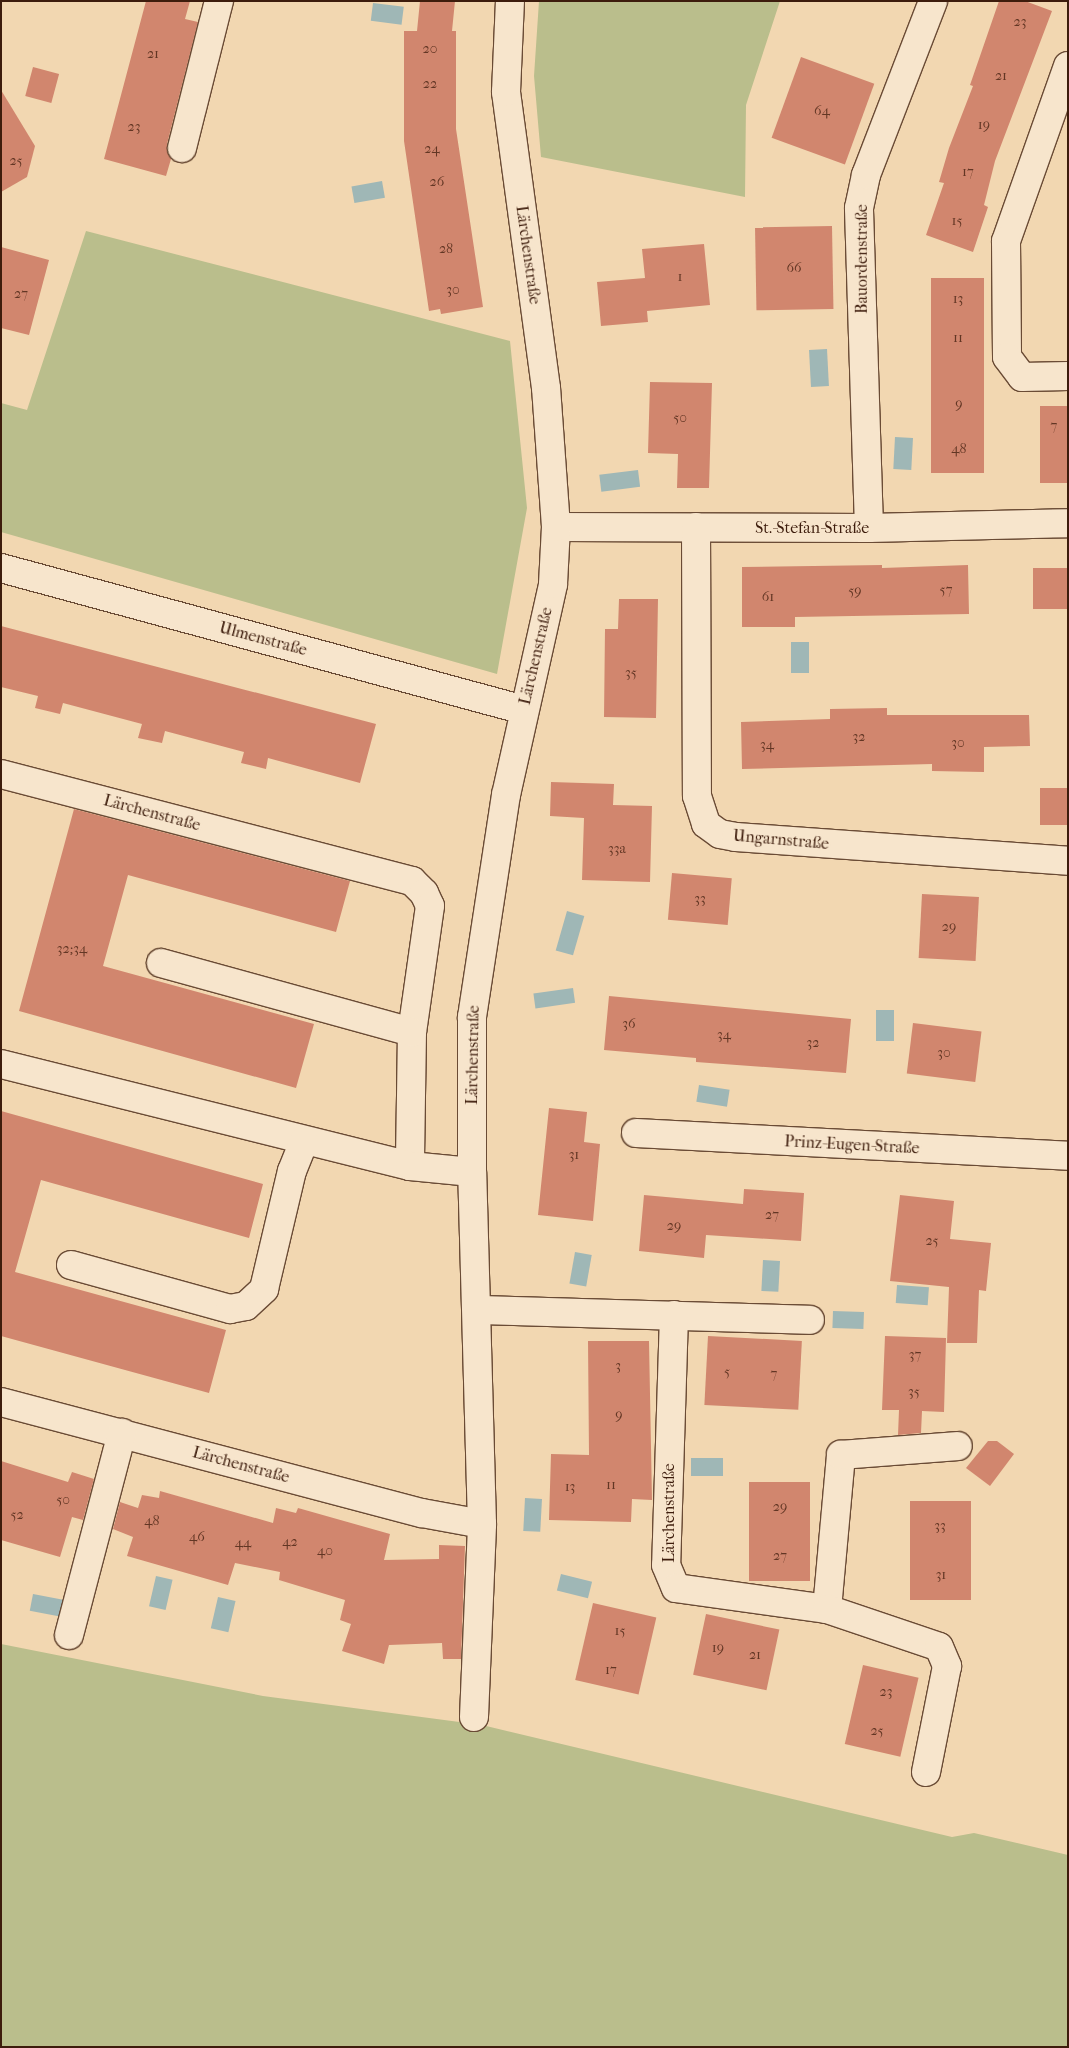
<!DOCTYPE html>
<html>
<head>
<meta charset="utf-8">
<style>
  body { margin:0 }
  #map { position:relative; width:1069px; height:2048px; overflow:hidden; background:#f2d7b1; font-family:"IM FELL French Canon",serif }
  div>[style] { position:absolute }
  .green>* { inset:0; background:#babe8c }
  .water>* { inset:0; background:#9fb7b6; transform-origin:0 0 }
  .building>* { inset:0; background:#d1866e; transform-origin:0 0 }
  .roads { filter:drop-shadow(1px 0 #6a4b35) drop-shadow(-1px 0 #6a4b35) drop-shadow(0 1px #6a4b35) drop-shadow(0 -1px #6a4b35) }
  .minor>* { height:28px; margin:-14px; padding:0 14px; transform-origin:14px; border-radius:14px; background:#f7e5cc }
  span { translate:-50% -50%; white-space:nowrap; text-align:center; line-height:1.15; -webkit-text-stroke:4px #f7e5cc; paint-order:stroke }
  .number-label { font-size:14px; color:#623624 }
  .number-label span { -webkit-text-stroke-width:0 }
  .street-label { font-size:16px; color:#3d1c0c }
  .frame { position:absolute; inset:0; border:2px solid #3d1c0c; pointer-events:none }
</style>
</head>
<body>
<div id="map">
  <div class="green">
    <div style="clip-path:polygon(539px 1px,780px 1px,746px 105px,745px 197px,541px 157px,534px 76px)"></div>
    <div style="clip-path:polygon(86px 231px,510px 341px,527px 508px,497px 674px,1px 532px,1px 403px,27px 410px)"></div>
    <div style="clip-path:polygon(1px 1644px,263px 1696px,482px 1725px,952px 1837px,974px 1833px,1068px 1855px,1068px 2047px,1px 2047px)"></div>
  </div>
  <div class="water">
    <div style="left:373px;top:3px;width:31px;height:18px;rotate:7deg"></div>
    <div style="left:382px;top:181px;width:17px;height:31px;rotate:80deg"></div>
    <div style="left:827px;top:349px;width:37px;height:18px;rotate:87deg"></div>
    <div style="left:895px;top:437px;width:18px;height:32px;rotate:3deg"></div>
    <div style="left:638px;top:470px;width:17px;height:39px;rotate:83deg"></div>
    <div style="left:791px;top:642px;width:18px;height:31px"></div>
    <div style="left:567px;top:911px;width:18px;height:41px;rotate:16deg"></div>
    <div style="left:573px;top:988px;width:15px;height:40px;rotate:82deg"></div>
    <div style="left:876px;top:1010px;width:18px;height:31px"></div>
    <div style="left:699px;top:1085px;width:31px;height:17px;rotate:9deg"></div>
    <div style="left:575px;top:1252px;width:17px;height:32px;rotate:10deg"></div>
    <div style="left:763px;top:1260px;width:17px;height:31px;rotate:3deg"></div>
    <div style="left:897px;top:1285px;width:32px;height:18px;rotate:4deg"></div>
    <div style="left:833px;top:1311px;width:31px;height:17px;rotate:2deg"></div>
    <div style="left:691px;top:1458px;width:32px;height:18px"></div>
    <div style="left:525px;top:1498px;width:17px;height:33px;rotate:3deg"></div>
    <div style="left:561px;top:1574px;width:32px;height:17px;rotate:14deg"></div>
    <div style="left:156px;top:1576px;width:17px;height:31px;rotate:13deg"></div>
    <div style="left:33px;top:1594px;width:32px;height:17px;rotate:11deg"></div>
    <div style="left:218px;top:1597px;width:18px;height:32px;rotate:13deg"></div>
  </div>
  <div class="building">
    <div style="clip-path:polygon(146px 1px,190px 1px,185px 19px,198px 22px,167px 144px,171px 159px,166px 176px,104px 159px)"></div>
    <div style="clip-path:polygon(420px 1px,455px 1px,452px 31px,456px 31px,456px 129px,483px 307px,441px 314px,440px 309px,429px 311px,404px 141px,404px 31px,417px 31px)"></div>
    <div style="clip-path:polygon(999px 1px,1025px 1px,1052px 11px,995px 161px,984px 205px,988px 207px,973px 252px,926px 235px,944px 183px,939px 182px,949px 148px,973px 86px,970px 85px)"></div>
    <div style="left:801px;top:57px;width:78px;height:86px;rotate:20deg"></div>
    <div style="left:33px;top:67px;width:27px;height:30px;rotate:15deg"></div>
    <div style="clip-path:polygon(1px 90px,35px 146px,27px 177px,1px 192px)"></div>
    <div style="left:832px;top:226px;width:83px;height:77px;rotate:89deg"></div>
    <div style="clip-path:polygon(704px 244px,710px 305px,647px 311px,648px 322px,601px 326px,597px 282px,645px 278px,642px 249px)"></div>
    <div style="clip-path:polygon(1px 247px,49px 260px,29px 335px,1px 328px)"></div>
    <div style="left:984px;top:278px;width:195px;height:53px;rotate:90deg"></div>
    <div style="clip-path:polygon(650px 382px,712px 383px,709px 488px,677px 488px,678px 454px,648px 453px)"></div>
    <div style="left:1068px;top:406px;width:77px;height:28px;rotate:90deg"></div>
    <div style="clip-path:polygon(882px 565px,882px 568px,968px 565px,969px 614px,795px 617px,795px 627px,742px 627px,742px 567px)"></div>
    <div style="left:1068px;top:568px;width:41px;height:35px;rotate:90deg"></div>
    <div style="clip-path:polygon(619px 599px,658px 599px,656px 718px,604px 717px,605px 629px,618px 629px)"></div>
    <div style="clip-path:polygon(1px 626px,376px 724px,360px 783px,268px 758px,266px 769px,241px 763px,244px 752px,165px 731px,162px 743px,138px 738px,142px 724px,63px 703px,60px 714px,35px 708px,38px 696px,1px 687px)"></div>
    <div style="clip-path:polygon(887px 708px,887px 715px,1029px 715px,1030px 746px,984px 747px,984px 772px,932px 771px,932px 764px,742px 769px,741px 722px,830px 719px,830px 709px)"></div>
    <div style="clip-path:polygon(551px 782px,614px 784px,613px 805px,652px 806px,650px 882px,582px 880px,584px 818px,550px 816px)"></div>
    <div style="left:1040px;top:788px;width:27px;height:37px"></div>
    <div style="clip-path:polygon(74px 809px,350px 881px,336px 932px,128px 875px,103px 966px,314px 1024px,296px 1088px,19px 1011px)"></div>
    <div style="left:672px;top:873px;width:60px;height:47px;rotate:5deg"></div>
    <div style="left:922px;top:894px;width:57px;height:64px;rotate:3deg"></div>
    <div style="clip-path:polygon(609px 996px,851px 1019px,846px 1073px,696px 1062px,696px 1058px,604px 1050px)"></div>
    <div style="left:913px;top:1023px;width:69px;height:51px;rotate:7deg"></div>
    <div style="clip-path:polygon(549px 1108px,587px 1112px,584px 1142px,600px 1144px,593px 1221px,538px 1215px)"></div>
    <div style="clip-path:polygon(1px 1111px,263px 1184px,249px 1238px,41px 1180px,15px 1272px,226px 1330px,209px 1393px,1px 1336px)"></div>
    <div style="clip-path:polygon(744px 1189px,804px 1193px,801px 1241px,706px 1235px,704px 1258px,639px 1251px,644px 1195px,743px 1204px)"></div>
    <div style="clip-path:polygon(900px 1195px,954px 1201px,950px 1239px,991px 1243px,986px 1291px,979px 1290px,977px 1343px,947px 1343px,949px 1287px,890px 1281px)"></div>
    <div style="left:708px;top:1336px;width:94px;height:69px;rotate:3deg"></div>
    <div style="clip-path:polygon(885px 1336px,946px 1338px,944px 1412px,922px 1411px,921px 1433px,898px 1435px,899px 1410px,882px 1410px)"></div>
    <div style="clip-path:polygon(588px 1341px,649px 1341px,652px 1500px,632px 1499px,631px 1522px,549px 1520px,551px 1454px,589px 1455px)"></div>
    <div style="clip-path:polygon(988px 1441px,997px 1441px,1014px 1454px,990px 1486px,966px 1468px)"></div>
    <div style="clip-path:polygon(1px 1461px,68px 1482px,72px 1472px,94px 1479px,83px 1520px,72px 1517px,60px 1557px,1px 1540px)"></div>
    <div style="left:749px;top:1482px;width:61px;height:99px"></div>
    <div style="clip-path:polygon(160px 1491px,273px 1523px,276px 1508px,296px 1513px,298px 1508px,390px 1534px,384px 1560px,439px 1559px,439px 1545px,465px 1546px,461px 1659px,443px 1659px,442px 1643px,389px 1645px,384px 1664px,342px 1651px,351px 1624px,340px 1620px,345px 1600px,279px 1580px,280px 1572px,235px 1563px,228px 1585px,127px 1556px,133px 1537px,113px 1529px,120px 1502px,138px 1508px,142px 1495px,159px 1498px)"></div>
    <div style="left:910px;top:1501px;width:61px;height:99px"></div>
    <div style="left:593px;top:1603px;width:65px;height:79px;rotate:13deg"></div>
    <div style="left:706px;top:1614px;width:75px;height:62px;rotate:12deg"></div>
    <div style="left:863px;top:1665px;width:57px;height:81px;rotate:13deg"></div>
  </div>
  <div class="roads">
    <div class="minor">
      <div style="left:1068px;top:66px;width:186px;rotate:109.5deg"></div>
      <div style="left:1006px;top:241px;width:116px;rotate:89.5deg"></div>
      <div style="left:1007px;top:357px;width:25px;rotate:53deg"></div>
      <div style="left:1022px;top:377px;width:46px;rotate:-1.2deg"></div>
      <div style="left:182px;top:148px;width:152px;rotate:-75.9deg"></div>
      <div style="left:556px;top:527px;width:313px;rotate:0.2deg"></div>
      <div style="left:869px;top:528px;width:199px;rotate:-1.4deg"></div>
      <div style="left:696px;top:527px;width:269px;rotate:89.8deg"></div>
      <div style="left:697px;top:796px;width:29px;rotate:72deg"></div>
      <div style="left:706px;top:824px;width:17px;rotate:36deg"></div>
      <div style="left:720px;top:834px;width:16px;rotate:11deg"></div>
      <div style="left:736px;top:837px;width:333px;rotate:4.1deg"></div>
      <div style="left:869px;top:528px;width:320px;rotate:-91.8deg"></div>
      <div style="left:859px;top:208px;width:34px;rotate:-78deg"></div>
      <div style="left:866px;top:175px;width:186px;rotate:-68.9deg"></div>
      <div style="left:1px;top:568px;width:542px;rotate:15.19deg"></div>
      <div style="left:1px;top:774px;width:425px;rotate:14.6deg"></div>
      <div style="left:412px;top:881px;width:17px;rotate:45deg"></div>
      <div style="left:424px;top:893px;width:14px;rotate:65deg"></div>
      <div style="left:430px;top:906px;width:127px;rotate:98.1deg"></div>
      <div style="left:412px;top:1032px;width:134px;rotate:90.9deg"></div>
      <div style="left:161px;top:963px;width:260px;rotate:15.4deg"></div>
      <div style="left:1px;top:1064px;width:422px;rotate:14deg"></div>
      <div style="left:410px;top:1166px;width:62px;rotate:5.5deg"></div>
      <div style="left:636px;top:1133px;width:433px;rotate:3deg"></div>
      <div style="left:71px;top:1265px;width:165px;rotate:15.5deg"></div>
      <div style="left:230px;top:1309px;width:16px;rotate:-11deg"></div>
      <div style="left:246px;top:1306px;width:25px;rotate:-43deg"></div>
      <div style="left:264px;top:1289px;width:121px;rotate:-76.7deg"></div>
      <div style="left:292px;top:1171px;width:32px;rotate:-68deg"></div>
      <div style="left:478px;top:1310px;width:332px;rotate:1.7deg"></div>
      <div style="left:674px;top:1315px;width:250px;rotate:91.8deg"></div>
      <div style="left:666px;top:1565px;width:25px;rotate:67deg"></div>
      <div style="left:676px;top:1588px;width:152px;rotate:7.9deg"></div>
      <div style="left:827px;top:1609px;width:155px;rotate:-84.8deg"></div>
      <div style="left:841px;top:1455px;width:117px;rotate:-4.4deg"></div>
      <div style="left:1px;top:1402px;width:435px;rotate:14.8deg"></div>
      <div style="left:422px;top:1513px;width:61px;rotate:10.4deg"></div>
      <div style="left:827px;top:1609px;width:118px;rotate:18.7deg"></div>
      <div style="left:939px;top:1647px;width:21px;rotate:67deg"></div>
      <div style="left:947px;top:1666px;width:108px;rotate:101.2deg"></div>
      <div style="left:69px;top:1635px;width:209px;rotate:-75.3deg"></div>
      <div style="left:474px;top:1717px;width:193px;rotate:-87.6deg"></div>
      <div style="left:482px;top:1524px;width:352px;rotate:-91.6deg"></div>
      <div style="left:472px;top:1172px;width:155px;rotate:-90deg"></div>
      <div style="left:472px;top:1017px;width:225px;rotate:-81.3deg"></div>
      <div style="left:506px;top:795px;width:216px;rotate:-77.4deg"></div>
      <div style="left:553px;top:584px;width:57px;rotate:-87deg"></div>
      <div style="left:556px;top:527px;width:139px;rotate:-94.1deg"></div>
      <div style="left:546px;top:388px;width:299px;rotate:-97.7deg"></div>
      <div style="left:506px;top:92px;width:91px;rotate:-87.5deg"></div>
    </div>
  </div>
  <div class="number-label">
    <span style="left:1020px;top:22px">23</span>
    <span style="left:430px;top:49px">20</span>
    <span style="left:153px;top:54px">21</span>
    <span style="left:1001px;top:76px">21</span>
    <span style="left:430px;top:84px">22</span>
    <span style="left:822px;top:111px">64</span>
    <span style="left:984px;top:125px">19</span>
    <span style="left:134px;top:127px">23</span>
    <span style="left:432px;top:149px">24</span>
    <span style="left:16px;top:161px">25</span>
    <span style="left:968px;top:172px">17</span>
    <span style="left:437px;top:182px">26</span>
    <span style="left:957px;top:221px">15</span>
    <span style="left:446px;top:249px">28</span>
    <span style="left:794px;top:268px">66</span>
    <span style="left:680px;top:277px">1</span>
    <span style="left:453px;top:290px">30</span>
    <span style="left:21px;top:294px">27</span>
    <span style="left:958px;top:299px">13</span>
    <span style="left:958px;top:338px">11</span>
    <span style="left:959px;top:404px">9</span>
    <span style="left:680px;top:418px">50</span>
    <span style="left:1054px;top:426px">7</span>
    <span style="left:959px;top:449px">48</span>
    <span style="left:946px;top:590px">57</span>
    <span style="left:855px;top:591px">59</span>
    <span style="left:768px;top:597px">61</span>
    <span style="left:631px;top:673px">35</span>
    <span style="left:859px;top:737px">32</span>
    <span style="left:958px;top:743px">30</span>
    <span style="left:767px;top:745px">34</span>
    <span style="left:617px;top:849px">33a</span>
    <span style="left:700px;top:899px">33</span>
    <span style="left:949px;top:927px">29</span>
    <span style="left:72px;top:949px">32;34</span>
    <span style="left:629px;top:1024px">36</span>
    <span style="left:724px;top:1035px">34</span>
    <span style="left:813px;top:1043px">32</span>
    <span style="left:944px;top:1053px">30</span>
    <span style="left:574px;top:1155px">31</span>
    <span style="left:772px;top:1215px">27</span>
    <span style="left:674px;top:1226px">29</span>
    <span style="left:932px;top:1241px">25</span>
    <span style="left:915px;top:1355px">37</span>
    <span style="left:618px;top:1366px">3</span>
    <span style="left:727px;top:1372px">5</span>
    <span style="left:774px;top:1374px">7</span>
    <span style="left:914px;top:1392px">35</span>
    <span style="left:619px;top:1415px">9</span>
    <span style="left:611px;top:1485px">11</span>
    <span style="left:570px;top:1487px">13</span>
    <span style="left:63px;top:1500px">50</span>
    <span style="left:780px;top:1507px">29</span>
    <span style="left:17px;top:1515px">52</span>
    <span style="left:152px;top:1521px">48</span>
    <span style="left:940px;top:1526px">33</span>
    <span style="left:197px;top:1537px">46</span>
    <span style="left:290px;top:1542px">42</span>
    <span style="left:243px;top:1543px">44</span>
    <span style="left:325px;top:1551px">40</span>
    <span style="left:780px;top:1556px">27</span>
    <span style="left:941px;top:1575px">31</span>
    <span style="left:620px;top:1631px">15</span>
    <span style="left:718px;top:1648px">19</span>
    <span style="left:755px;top:1655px">21</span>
    <span style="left:611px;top:1670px">17</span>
    <span style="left:886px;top:1692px">23</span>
    <span style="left:877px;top:1731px">25</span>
  </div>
  <div class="street-label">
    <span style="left:528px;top:255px;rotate:82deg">Lärchenstraße</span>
    <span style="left:862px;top:259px;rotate:-90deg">Bauordenstraße</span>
    <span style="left:812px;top:528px">St.-Stefan-Straße</span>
    <span style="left:263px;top:639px;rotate:15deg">Ulmenstraße</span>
    <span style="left:536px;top:656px;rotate:-77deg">Lärchenstraße</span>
    <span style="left:152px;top:813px;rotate:15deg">Lärchenstraße</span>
    <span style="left:781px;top:840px;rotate:5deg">Ungarnstraße</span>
    <span style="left:473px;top:1055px;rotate:-89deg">Lärchenstraße</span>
    <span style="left:852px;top:1145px;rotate:3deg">Prinz-Eugen-Straße</span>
    <span style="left:241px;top:1465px;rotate:15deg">Lärchenstraße</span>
    <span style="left:669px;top:1513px;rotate:-90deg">Lärchenstraße</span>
  </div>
  <div class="frame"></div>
</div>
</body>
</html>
